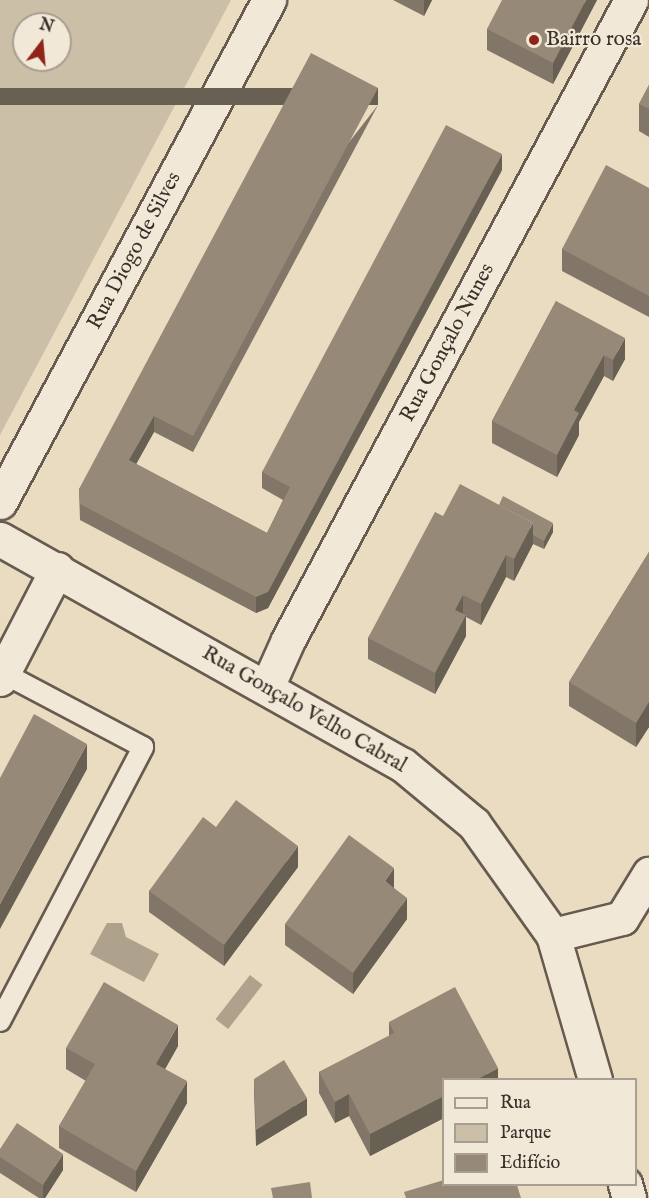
<!DOCTYPE html>
<html>
<head>
<meta charset="utf-8">
<style>
  body { margin:0 }
  #map { position:relative; width:649px; height:1198px; overflow:hidden; background:#eadcc1; font-family:"IM FELL English",serif }
  div>[style] { position:absolute }
  .green>* { inset:0; background:#ccbfa7 }
  .water>* { inset:0; background:#aea28d; transform-origin:0 0 }
  .roads { filter:drop-shadow(2px 0 #675b4f) drop-shadow(-2px 0 #675b4f) drop-shadow(0 2px #675b4f) drop-shadow(0 -2px #675b4f) }
  .service>* { height:20px; margin:-10px; padding:0 10px; transform-origin:10px; border-radius:10px; background:#f1e8d7 }
  .minor>* { height:33px; margin:-16.5px; padding:0 16.5px; transform-origin:16.5px; border-radius:16.5px; background:#f1e8d7 }
  .wall>* { inset:0; background:#817667 }
  .shaded-wall>* { inset:0; background:#696054; transform-origin:0 0 }
  .building>* { inset:0; background:#968978 }
  .dots>* { width:16px; height:16px; translate:-50% -50%; box-sizing:border-box; border:3px solid #f1e8d7; border-radius:50% }
  span { translate:-50% -50%; white-space:nowrap; text-align:center; line-height:1.15; -webkit-text-stroke:4.5px #f1e8d7; paint-order:stroke }
  .poi-label { font-size:21px; color:#3b3029 }
  .left { translate:0 -50%; text-align:left }
  .street-label { font-size:21px; color:#3b3029 }
  .legend { position:absolute; left:442px; top:1078px; width:195px; height:108px; box-sizing:border-box; background:#f1e8d7; border:2px solid #a89e91; margin:0; padding:8px 10px; list-style:none; font-size:18px; color:#3b3029 }
  .legend li { display:flex; align-items:center; gap:12px; height:30px }
  .legend b { width:30px; border:2px solid #a89e91 }
  .north { position:absolute; left:12px; top:12px; width:60px; height:60px; box-sizing:border-box; background:#f1e8d7; border:2px solid #a89e91; border-radius:50%; rotate:16deg; font-size:16px; font-weight:700; line-height:24px; text-align:center; color:#3b3029 }
  .north::after { content:''; display:block; margin:auto; width:21px; height:27px; background:#8f2418; clip-path:polygon(50% 0,100% 100%,50% 72%,0 100%) }
</style>
</head>
<body>
<div id="map">
  <div class="green">
    <div style="clip-path:polygon(evenodd,0 0,231px 0,0 435px,0 0,24px 24px,60px 24px,60px 60px,24px 60px,24px 24px)"></div>
  </div>
  <div class="water">
    <div style="clip-path:polygon(107px 923px,122px 923px,126px 937px,159px 954px,144px 982px,90px 954px)"></div>
    <div style="left:250px;top:975px;width:16px;height:56px;rotate:38deg"></div>
  </div>
  <div class="roads">
    <div class="service">
      <div style="left:0;top:1021px;width:309px;rotate:-62.4deg"></div>
      <div style="left:143px;top:747px;width:158px;rotate:-152.1deg"></div>
    </div>
    <div class="minor">
      <div style="left:0;top:502px;width:570px;rotate:-61.82deg"></div>
      <div style="left:0;top:539px;width:462px;rotate:29.3deg"></div>
      <div style="left:403px;top:765px;width:92px;rotate:39.7deg"></div>
      <div style="left:474px;top:824px;width:136px;rotate:54.6deg"></div>
      <div style="left:553px;top:935px;width:151px;rotate:73.8deg"></div>
      <div style="left:0;top:679px;width:124px;rotate:-62.6deg"></div>
      <div style="left:267px;top:687px;width:51px;rotate:-65.9deg"></div>
      <div style="left:288px;top:640px;width:726px;rotate:-61.81deg"></div>
      <div style="left:553px;top:935px;width:71px;rotate:-13.8deg"></div>
      <div style="left:622px;top:918px;width:52px;rotate:-58.5deg"></div>
      <div style="left:625px;top:1184px;width:15px;rotate:74deg"></div>
    </div>
  </div>
  <div class="wall">
    <div style="clip-path:polygon(393px 0,432px 0,424px 16px)"></div>
    <div style="clip-path:polygon(597px 0,553px 84px,487px 50px,487px 29px)"></div>
    <div style="clip-path:polygon(649px 85px,649px 137px,639px 131px,639px 104px)"></div>
    <div style="clip-path:polygon(378px 105px,193px 452px,154px 432px,136px 464px,267px 533px,283px 500px,262px 488px,262px 472px,502px 170px,268px 608px,256px 613px,80px 520px,79px 489px)"></div>
    <div style="clip-path:polygon(649px 188px,649px 317px,562px 271px,562px 249px)"></div>
    <div style="clip-path:polygon(556px 301px,625px 359px,613px 381px,604px 376px,579px 422px,579px 435px,557px 477px,492px 443px,492px 421px)"></div>
    <div style="clip-path:polygon(443px 516px,553px 532px,544px 549px,533px 544px,514px 581px,506px 577px,481px 625px,466px 617px,466px 636px,435px 694px,368px 659px,368px 638px)"></div>
    <div style="clip-path:polygon(649px 552px,649px 727px,636px 747px,569px 706px,569px 682px)"></div>
    <div style="clip-path:polygon(216px 827px,298px 867px,224px 966px,149px 912px,149px 891px)"></div>
    <div style="clip-path:polygon(394px 888px,407px 919px,353px 994px,285px 945px,285px 924px)"></div>
    <div style="clip-path:polygon(389px 1022px,498px 1080px,444px 1080px,444px 1118px,370px 1156px,349px 1116px,335px 1123px,319px 1093px,319px 1072px,389px 1036px)"></div>
    <div style="clip-path:polygon(178px 1046px,165px 1069px,187px 1103px,136px 1192px,59px 1148px,59px 1126px,86px 1081px,66px 1069px,66px 1048px)"></div>
    <div style="clip-path:polygon(254px 1079px,307px 1115px,256px 1146px,254px 1095px)"></div>
    <div style="clip-path:polygon(0 1149px,63px 1170px,45px 1198px,39px 1198px,0 1173px)"></div>
  </div>
  <div class="shaded-wall">
    <div style="clip-path:polygon(424px 0,432px 0,424px 16px)"></div>
    <div style="clip-path:polygon(586px 0,597px 0,553px 84px,553px 63px)"></div>
    <div style="left:378px;top:88px;width:17px;height:394px;rotate:90deg"></div>
    <div style="clip-path:polygon(502px 154px,502px 170px,268px 608px,256px 613px,256px 597px)"></div>
    <div style="clip-path:polygon(625px 338px,625px 359px,613px 381px,613px 360px)"></div>
    <div style="clip-path:polygon(604px 355px,604px 376px,579px 422px,579px 435px,557px 477px,557px 455px,574px 410px)"></div>
    <div style="clip-path:polygon(154px 416px,154px 432px,129px 477px,129px 460px)"></div>
    <div style="clip-path:polygon(533px 523px,533px 544px,514px 581px,514px 559px)"></div>
    <div style="clip-path:polygon(553px 523px,553px 532px,544px 549px,544px 541px)"></div>
    <div style="clip-path:polygon(506px 555px,506px 577px,481px 625px,481px 604px)"></div>
    <div style="clip-path:polygon(463px 595px,463px 616px,455px 610px)"></div>
    <div style="clip-path:polygon(466px 615px,466px 636px,435px 694px,435px 673px)"></div>
    <div style="clip-path:polygon(649px 702px,649px 727px,636px 747px,636px 723px)"></div>
    <div style="clip-path:polygon(87px 744px,87px 769px,0 929px,0 904px)"></div>
    <div style="clip-path:polygon(298px 846px,298px 867px,224px 966px,224px 945px)"></div>
    <div style="clip-path:polygon(394px 868px,394px 889px,385px 881px)"></div>
    <div style="clip-path:polygon(407px 898px,407px 919px,353px 994px,353px 973px)"></div>
    <div style="clip-path:polygon(178px 1025px,178px 1046px,156px 1085px,156px 1064px)"></div>
    <div style="clip-path:polygon(498px 1068px,498px 1080px,476px 1080px)"></div>
    <div style="clip-path:polygon(187px 1081px,187px 1103px,136px 1192px,136px 1171px)"></div>
    <div style="clip-path:polygon(349px 1094px,349px 1116px,335px 1123px,335px 1102px)"></div>
    <div style="clip-path:polygon(444px 1096px,444px 1118px,370px 1156px,370px 1134px)"></div>
    <div style="clip-path:polygon(307px 1098px,307px 1115px,256px 1146px,256px 1130px)"></div>
    <div style="clip-path:polygon(63px 1154px,63px 1170px,45px 1198px,43px 1198px,43px 1185px)"></div>
  </div>
  <div class="building">
    <div style="clip-path:polygon(502px 0,586px 0,553px 63px,487px 29px)"></div>
    <div style="clip-path:polygon(311px 53px,378px 88px,193px 436px,154px 416px,129px 460px,267px 533px,290px 487px,262px 472px,446px 125px,502px 154px,268px 592px,256px 597px,80px 504px,79px 489px)"></div>
    <div style="clip-path:polygon(649px 85px,649px 109px,639px 104px)"></div>
    <div style="clip-path:polygon(606px 165px,649px 188px,649px 296px,562px 249px)"></div>
    <div style="clip-path:polygon(556px 301px,625px 338px,613px 360px,604px 355px,574px 410px,579px 413px,557px 455px,492px 421px)"></div>
    <div style="clip-path:polygon(460px 484px,533px 523px,514px 559px,506px 555px,481px 604px,463px 595px,455px 610px,466px 615px,435px 673px,368px 638px,435px 512px,443px 516px)"></div>
    <div style="clip-path:polygon(503px 496px,553px 523px,544px 541px,533px 535px,533px 523px,499px 505px)"></div>
    <div style="clip-path:polygon(649px 552px,649px 702px,636px 723px,569px 682px)"></div>
    <div style="clip-path:polygon(34px 714px,87px 744px,0 904px,0 778px)"></div>
    <div style="clip-path:polygon(236px 800px,298px 846px,224px 945px,149px 891px,203px 817px,216px 827px)"></div>
    <div style="clip-path:polygon(349px 835px,394px 868px,385px 881px,407px 898px,353px 973px,285px 924px)"></div>
    <div style="clip-path:polygon(104px 982px,178px 1025px,156px 1064px,187px 1081px,136px 1171px,59px 1126px,95px 1064px,66px 1048px)"></div>
    <div style="clip-path:polygon(455px 987px,498px 1068px,476px 1080px,444px 1080px,444px 1096px,370px 1134px,349px 1094px,335px 1102px,319px 1072px,394px 1033px,389px 1022px)"></div>
    <div style="clip-path:polygon(284px 1060px,307px 1098px,256px 1130px,254px 1079px)"></div>
    <div style="clip-path:polygon(17px 1123px,63px 1154px,43px 1185px,0 1157px,0 1149px)"></div>
    <div style="clip-path:polygon(444px 1180px,444px 1185px,517px 1185px,521px 1198px,406px 1198px,404px 1192px)"></div>
    <div style="clip-path:polygon(310px 1182px,312px 1198px,273px 1198px,271px 1188px)"></div>
  </div>
  <div class="dots">
    <div style="left:534px;top:40px;background:#8f2418"></div>
  </div>
  <div class="poi-label">
    <span class="left" style="left:546px;top:40px">Bairro rosa</span>
  </div>
  <div class="street-label">
    <span style="left:135px;top:251px;rotate:-62deg">Rua Diogo de Silves</span>
    <span style="left:448px;top:343px;rotate:-62deg">Rua Gonçalo Nunes</span>
    <span style="left:304px;top:710px;rotate:30deg">Rua Gonçalo Velho Cabral</span>
  </div>
  <ul class="legend">
  <li><b style="height:8px;background:#f1e8d7"></b>Rua</li>
  <li><b style="height:16px;background:#ccbfa7"></b>Parque</li>
  <li><b style="height:16px;background:#968978"></b>Edifício</li>
  </ul>
  <div class="north">N</div>
</div>
</body>
</html>
